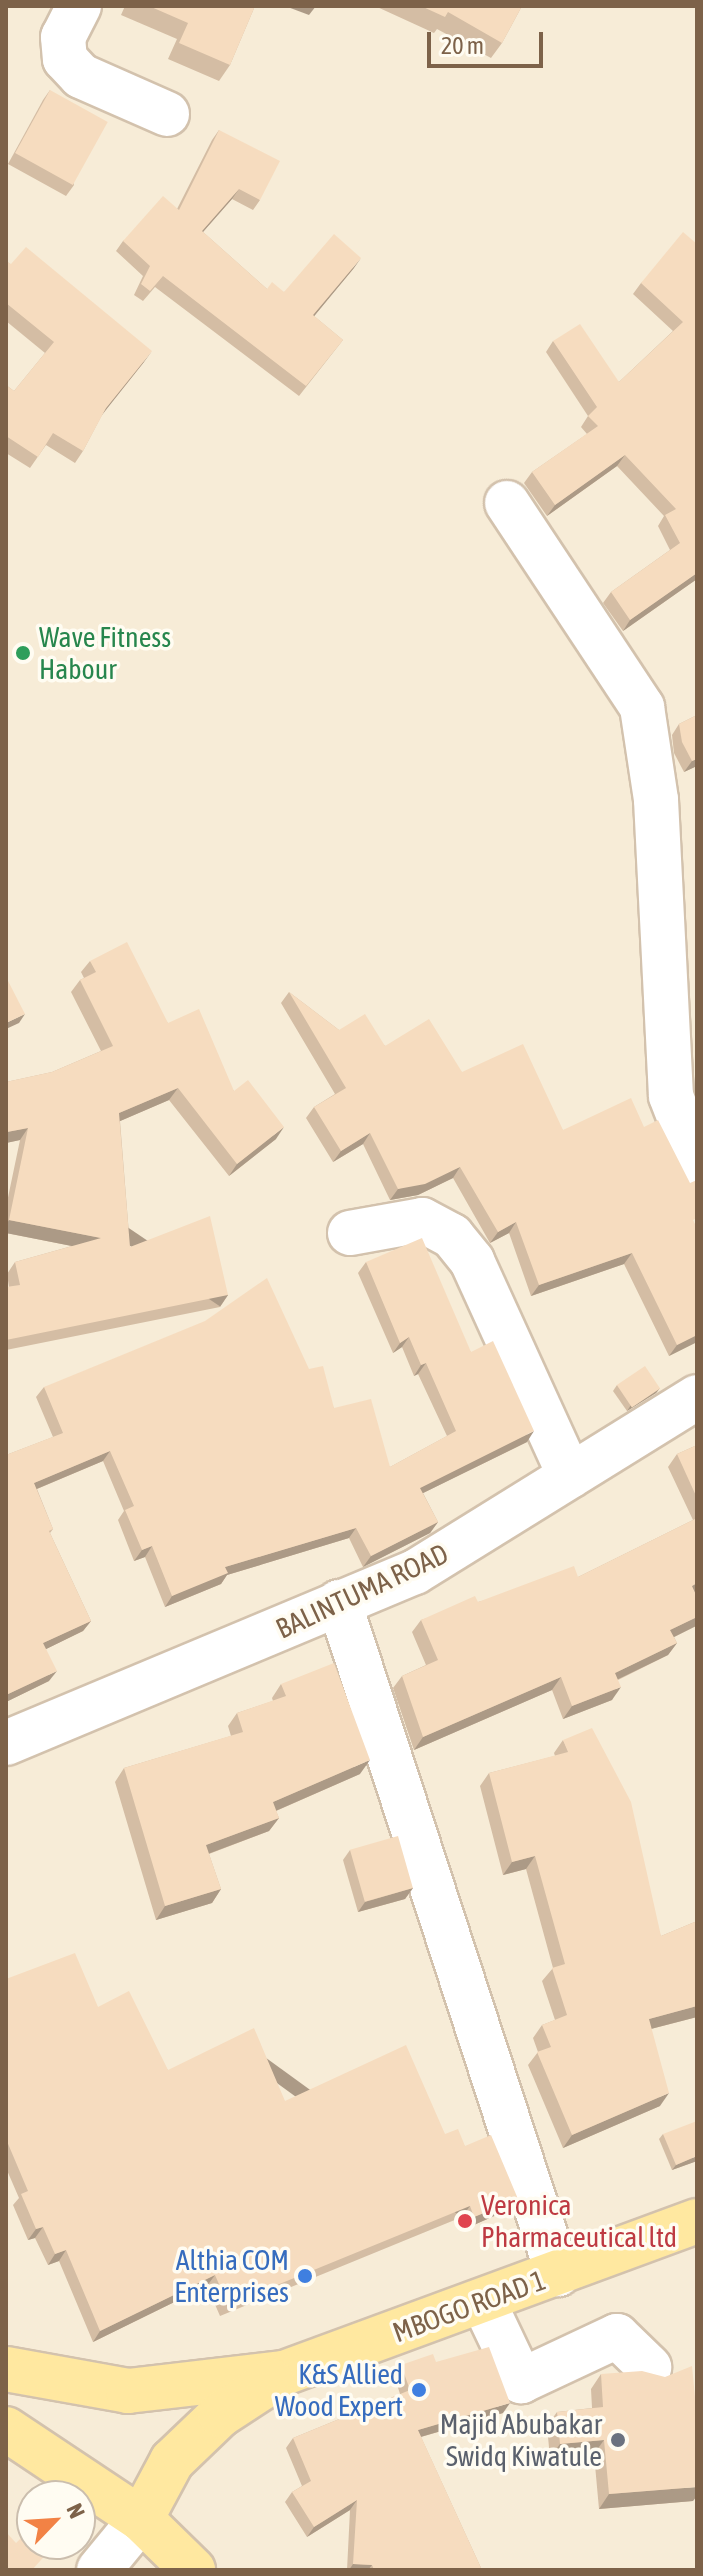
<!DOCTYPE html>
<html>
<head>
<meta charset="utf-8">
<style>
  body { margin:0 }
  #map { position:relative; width:703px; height:2576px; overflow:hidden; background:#fef9ea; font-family:"Asap Condensed",sans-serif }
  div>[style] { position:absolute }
  .residential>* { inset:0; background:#f7ecd7 }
  .roads { filter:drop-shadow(2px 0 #d3c2ad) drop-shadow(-2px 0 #d3c2ad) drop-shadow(0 2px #d3c2ad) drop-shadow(0 -2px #d3c2ad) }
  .minor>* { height:44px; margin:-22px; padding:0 22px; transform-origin:22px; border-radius:22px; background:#fff }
  .major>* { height:44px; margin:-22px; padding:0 22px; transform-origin:22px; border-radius:22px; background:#ffe8a0 }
  .wall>* { inset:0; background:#d4bda4 }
  .shaded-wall>* { inset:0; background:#ac9a86; transform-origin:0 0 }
  .building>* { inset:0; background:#f6dcbf; transform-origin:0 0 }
  .dots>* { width:22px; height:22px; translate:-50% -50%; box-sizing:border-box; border:4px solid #fffcf2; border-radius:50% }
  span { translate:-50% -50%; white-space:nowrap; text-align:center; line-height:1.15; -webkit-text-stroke:7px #fffcf2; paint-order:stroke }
  .leisure-label { font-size:28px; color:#27864d }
  .left { translate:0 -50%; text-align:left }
  .street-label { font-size:28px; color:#7d6249 }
  .health-label { font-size:28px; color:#be3a42 }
  .shop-label { font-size:28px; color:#366cbe }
  .right { translate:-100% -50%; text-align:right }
  .worship-label { font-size:28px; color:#5b616d }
  .frame { position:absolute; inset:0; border:8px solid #7d6249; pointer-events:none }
  .north { position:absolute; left:16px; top:2480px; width:80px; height:80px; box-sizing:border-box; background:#fffcf2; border:2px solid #cbbeae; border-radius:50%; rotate:65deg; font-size:22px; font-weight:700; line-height:32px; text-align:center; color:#7d6249 }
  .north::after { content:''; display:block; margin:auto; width:28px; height:36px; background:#f28245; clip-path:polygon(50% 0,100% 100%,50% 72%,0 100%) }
  .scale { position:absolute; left:427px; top:32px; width:116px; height:36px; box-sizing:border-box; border:4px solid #7d6249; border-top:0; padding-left:10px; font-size:24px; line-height:28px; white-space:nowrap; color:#7d6249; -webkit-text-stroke:6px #fffcf2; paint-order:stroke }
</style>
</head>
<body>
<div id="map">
  <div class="residential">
    <div style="clip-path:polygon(evenodd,6px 6px,697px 6px,697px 2570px,6px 2570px,6px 6px,32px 2496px,80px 2496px,80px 2544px,32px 2544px,32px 2496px)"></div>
  </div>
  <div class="roads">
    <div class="minor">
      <div style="left:79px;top:6px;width:35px;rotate:117deg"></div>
      <div style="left:63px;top:37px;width:22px;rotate:85deg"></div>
      <div style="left:65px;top:59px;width:23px;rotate:47deg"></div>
      <div style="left:81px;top:76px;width:94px;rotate:23.8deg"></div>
      <div style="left:507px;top:503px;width:245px;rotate:56.5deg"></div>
      <div style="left:642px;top:707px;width:94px;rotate:81.4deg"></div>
      <div style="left:656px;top:800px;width:296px;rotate:87.1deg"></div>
      <div style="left:671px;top:1096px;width:72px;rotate:68.8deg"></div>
      <div style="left:350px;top:1233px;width:73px;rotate:-10.2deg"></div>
      <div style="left:422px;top:1220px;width:34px;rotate:28deg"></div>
      <div style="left:452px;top:1236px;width:32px;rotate:51deg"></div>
      <div style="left:472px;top:1261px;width:236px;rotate:65.5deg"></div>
      <div style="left:339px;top:1602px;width:707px;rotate:71.95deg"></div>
      <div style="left:6px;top:1743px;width:443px;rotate:-22.7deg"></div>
      <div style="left:415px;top:1572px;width:332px;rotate:-31.8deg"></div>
      <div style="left:483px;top:2301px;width:89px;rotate:64.6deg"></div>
      <div style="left:521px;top:2381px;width:106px;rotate:-25.1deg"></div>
      <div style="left:617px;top:2336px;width:45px;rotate:44.1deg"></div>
      <div style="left:99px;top:2570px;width:66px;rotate:-50.5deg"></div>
    </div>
    <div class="major">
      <div style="left:6px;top:2369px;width:124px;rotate:10.2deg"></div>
      <div style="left:128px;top:2391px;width:157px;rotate:-6.6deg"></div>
      <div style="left:284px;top:2373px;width:440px;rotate:-20.2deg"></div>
      <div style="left:6px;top:2429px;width:162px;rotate:33.7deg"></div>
      <div style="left:141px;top:2519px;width:73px;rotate:44.4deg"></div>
      <div style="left:141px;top:2519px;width:66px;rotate:-61.9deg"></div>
      <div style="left:172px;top:2461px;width:66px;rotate:-43.8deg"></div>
      <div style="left:220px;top:2415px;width:62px;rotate:-33.2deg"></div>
    </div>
  </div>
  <div class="wall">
    <div style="clip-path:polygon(125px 6px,255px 6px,230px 65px,219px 81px,168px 59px,177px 39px,121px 15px)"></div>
    <div style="clip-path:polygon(375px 6px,522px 6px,502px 43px,491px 58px,437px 29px,434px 33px)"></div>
    <div style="clip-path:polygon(50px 90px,74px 185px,66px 196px,8px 164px,43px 100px)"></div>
    <div style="clip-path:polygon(219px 130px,260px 200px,253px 210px,232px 199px,203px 232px,267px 289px,284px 292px,354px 268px,314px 316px,343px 340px,299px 396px,155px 287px,143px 301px,134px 295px,143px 276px,116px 251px,123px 241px,177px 209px,212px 140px)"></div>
    <div style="clip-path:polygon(697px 244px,697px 579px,623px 631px,603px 603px,611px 592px,670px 550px,658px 526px,664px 516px,617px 466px,547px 516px,524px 483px,532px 472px,587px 434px,581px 427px,588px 416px,546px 352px,553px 341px,619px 382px,673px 331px,633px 294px,641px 283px)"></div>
    <div style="clip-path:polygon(6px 261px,144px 362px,103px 413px,83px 451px,75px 463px,46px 445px,30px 468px,6px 453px,6px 385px,14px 391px,45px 353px,6px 321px)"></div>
    <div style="clip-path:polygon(697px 715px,697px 766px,684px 772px,674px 753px,672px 735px,679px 724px)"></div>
    <div style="clip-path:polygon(90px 961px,168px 1023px,234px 1091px,276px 1139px,229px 1176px,169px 1100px,120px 1121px,130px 1247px,228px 1295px,220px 1307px,6px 1350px,6px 1287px,9px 1287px,7px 1274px,15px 1262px,72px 1246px,6px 1233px,6px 1207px,20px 1140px,6px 1143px,6px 1082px,52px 1072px,101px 1051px,71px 992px,80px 980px,84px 978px,81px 972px)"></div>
    <div style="clip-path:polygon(289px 992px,339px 1030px,462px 1072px,563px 1130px,644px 1127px,697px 1229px,697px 1342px,669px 1356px,624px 1264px,531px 1296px,509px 1233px,490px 1243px,453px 1178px,418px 1195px,390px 1200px,363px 1144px,333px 1162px,306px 1118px,314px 1107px,335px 1094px,281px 1003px)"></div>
    <div style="clip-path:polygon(366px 1262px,471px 1352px,527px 1442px,423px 1493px,438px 1522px,430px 1533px,363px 1567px,349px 1538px,227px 1575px,221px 1584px,165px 1607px,145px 1557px,134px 1561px,118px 1520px,124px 1511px,103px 1461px,37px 1489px,53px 1529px,50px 1533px,91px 1621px,83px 1631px,46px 1649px,49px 1681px,6px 1702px,6px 1455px,53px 1437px,36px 1397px,44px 1387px,309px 1369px,334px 1408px,390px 1467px,447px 1436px,418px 1374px,414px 1376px,402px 1347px,393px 1353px,358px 1273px)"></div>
    <div style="clip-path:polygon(617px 1385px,660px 1388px,656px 1393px,627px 1411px,613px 1391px)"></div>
    <div style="clip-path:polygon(697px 1445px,697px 1592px,695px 1593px,696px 1626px,674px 1637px,677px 1643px,668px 1655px,618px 1680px,612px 1700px,563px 1719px,552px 1690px,414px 1750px,393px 1688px,402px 1676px,426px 1665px,412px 1632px,421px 1620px,478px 1602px,578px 1577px,693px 1520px,668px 1467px,677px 1454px)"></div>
    <div style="clip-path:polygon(281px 1684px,360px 1774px,276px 1811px,279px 1818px,269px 1831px,209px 1854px,221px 1889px,212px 1903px,156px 1920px,115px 1782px,124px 1768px,231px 1736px,228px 1726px,237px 1713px,273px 1701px,272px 1698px)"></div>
    <div style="clip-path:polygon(563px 1740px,661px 1936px,697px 1921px,697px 2017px,651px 2029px,660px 2106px,563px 2148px,528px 2065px,538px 2052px,533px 2038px,542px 2025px,555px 2020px,542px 1981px,553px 1968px,526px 1869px,503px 1875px,480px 1786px,489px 1773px,555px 1756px,554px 1753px)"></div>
    <div style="clip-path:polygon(350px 1850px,413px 1888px,405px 1899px,358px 1912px,343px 1860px)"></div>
    <div style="clip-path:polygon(6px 1979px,98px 2007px,168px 2070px,285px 2101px,445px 2134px,465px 2146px,518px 2199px,510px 2209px,467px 2228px,462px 2217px,220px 2316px,207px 2286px,93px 2342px,59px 2261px,48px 2265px,35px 2238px,28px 2240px,13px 2205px,19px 2198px,6px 2168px)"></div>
    <div style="clip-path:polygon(663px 2134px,697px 2161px,672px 2170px,659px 2139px)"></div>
    <div style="clip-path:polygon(436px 2362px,503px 2413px,421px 2437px,482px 2570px,347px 2570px,350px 2510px,307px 2537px,285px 2502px,292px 2492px,302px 2486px,286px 2448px,293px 2438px,400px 2394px,394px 2375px,401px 2365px)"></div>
    <div style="clip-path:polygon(601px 2374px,693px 2501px,599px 2509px,594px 2454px,550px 2458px,547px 2426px,557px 2412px,592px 2408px,591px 2389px)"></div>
  </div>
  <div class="shaded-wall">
    <div style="clip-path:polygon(285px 6px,316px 6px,309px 15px)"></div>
    <div style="clip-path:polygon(239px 189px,232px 199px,195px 241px,202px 231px)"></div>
    <div style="clip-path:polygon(361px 258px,354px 268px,306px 326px,313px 315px)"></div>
    <div style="clip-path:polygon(152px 351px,144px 362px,98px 420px,106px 408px)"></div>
    <div style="clip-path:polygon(625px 455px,617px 466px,547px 516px,555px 505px)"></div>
    <div style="clip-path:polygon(697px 573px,697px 579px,623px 631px,630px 620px)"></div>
    <div style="clip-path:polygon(697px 759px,697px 766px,684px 772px,692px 761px)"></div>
    <div style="clip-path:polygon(25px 1014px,19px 1023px,6px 1029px,6px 1023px)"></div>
    <div style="clip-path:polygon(178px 1088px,169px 1100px,111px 1125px,119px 1113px)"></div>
    <div style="clip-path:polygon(284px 1127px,276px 1139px,229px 1176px,237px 1164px)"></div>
    <div style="clip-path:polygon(28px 1128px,20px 1140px,6px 1143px,7px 1132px)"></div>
    <div style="clip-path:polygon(370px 1133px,363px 1144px,333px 1162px,341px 1151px)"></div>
    <div style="clip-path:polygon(460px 1167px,453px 1178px,418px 1195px,390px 1200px,398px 1189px)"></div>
    <div style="clip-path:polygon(9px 1220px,101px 1238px,92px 1250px,6px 1233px,6px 1225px)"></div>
    <div style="clip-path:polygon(516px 1222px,509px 1233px,490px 1243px,498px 1232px)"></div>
    <div style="clip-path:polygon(632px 1253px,624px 1264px,531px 1296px,539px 1285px)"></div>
    <div style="left:228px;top:1295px;width:14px;height:227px;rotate:124deg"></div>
    <div style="clip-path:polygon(697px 1335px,697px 1342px,669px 1356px,677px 1345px)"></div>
    <div style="clip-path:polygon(409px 1337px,402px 1347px,393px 1353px,400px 1343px)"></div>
    <div style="clip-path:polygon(426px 1363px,418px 1374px,414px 1376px,421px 1365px)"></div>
    <div style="clip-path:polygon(660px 1388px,656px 1393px,627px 1411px,631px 1405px)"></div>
    <div style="clip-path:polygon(534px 1431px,527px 1442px,413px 1498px,420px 1488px)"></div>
    <div style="clip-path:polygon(110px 1451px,103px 1461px,27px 1493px,34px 1483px)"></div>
    <div style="clip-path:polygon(438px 1522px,430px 1533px,363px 1567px,371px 1556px)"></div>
    <div style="clip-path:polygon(356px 1528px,349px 1538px,227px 1575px,221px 1584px,165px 1607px,172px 1596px,225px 1567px)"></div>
    <div style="clip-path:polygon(152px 1546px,145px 1557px,134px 1561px,142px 1550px)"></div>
    <div style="clip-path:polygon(697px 1583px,697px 1592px,683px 1599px,692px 1586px)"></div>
    <div style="clip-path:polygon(697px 1617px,696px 1626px,662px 1643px,670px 1630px)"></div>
    <div style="clip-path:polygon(91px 1621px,83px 1631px,36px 1654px,43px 1643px)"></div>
    <div style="clip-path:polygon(677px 1643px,668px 1655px,606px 1685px,615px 1673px)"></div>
    <div style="clip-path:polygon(57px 1671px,49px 1681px,6px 1702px,6px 1695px)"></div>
    <div style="clip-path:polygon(561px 1677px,552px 1690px,414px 1750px,423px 1737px)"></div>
    <div style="clip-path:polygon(621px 1687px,612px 1700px,563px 1719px,572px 1706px)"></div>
    <div style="clip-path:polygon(370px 1760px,360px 1774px,264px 1816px,273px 1802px)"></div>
    <div style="clip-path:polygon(279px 1818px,269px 1831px,197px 1858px,206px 1845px)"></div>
    <div style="clip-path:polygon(535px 1856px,526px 1869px,503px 1875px,512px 1862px)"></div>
    <div style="clip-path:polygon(413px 1888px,405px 1899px,358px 1912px,365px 1902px)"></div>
    <div style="clip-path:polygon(221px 1889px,212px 1903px,156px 1920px,165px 1906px)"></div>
    <div style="clip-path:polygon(697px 2006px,697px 2017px,639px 2032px,649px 2019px)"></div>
    <div style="clip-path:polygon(669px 2093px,660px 2106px,563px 2148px,572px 2135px)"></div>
    <div style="clip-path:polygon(697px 2156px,697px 2161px,672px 2170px,676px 2165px)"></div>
    <div style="clip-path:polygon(518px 2199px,510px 2209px,467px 2228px,474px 2217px)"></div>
    <div style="left:470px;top:2206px;width:14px;height:261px;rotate:126deg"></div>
    <div style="clip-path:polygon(43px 2227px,35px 2238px,28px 2240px,36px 2229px)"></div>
    <div style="clip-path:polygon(66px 2250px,59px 2261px,48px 2265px,55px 2254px)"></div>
    <div style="clip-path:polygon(215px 2275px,207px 2286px,93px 2342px,100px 2331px)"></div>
    <div style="clip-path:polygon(510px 2403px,503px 2413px,410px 2440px,418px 2430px)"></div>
    <div style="clip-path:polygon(604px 2440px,594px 2454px,550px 2458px,560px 2444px)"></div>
    <div style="clip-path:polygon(697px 2487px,697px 2496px,693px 2501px,599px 2509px,609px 2494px)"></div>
    <div style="clip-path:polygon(357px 2500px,350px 2510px,307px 2537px,314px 2527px)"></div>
    <div style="clip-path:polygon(353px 2564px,372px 2565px,368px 2570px,349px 2570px)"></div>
  </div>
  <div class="building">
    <div style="clip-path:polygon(149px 6px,255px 6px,230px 65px,179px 43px,188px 23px)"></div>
    <div style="clip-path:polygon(421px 6px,522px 6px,502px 43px,448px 12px,445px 17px)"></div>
    <div style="left:50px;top:90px;width:66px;height:72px;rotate:29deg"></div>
    <div style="clip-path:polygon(219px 130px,280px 161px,260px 200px,239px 189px,202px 231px,267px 289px,272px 282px,284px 292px,334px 234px,361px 258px,313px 315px,343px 340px,306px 386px,163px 276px,150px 291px,141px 284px,150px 266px,123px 241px,163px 196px,179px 210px)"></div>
    <div style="clip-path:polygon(683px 232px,697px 244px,697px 573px,630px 620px,611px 592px,680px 543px,665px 515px,676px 509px,625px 455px,555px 505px,532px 472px,598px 426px,588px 416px,597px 407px,553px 341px,580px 324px,619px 382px,683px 322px,641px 283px)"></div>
    <div style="clip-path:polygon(26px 247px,152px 351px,106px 408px,83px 451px,53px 433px,38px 457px,6px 436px,6px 385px,14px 391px,54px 342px,6px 303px,6px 261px,11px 264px)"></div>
    <div style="clip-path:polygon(697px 715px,697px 759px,692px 761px,682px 742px,679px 724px)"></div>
    <div style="clip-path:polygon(127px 942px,168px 1023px,199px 1009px,234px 1091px,248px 1080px,284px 1127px,237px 1164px,178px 1088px,119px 1113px,130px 1247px,210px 1216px,228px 1295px,6px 1340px,6px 1287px,20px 1285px,15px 1262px,101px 1238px,9px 1220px,28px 1128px,7px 1132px,6px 1082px,52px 1072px,113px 1046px,80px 980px,96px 972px,90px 961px)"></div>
    <div style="clip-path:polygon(6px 977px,25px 1014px,6px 1023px)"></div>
    <div style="clip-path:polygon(289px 992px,339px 1030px,365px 1014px,385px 1046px,429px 1019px,462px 1072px,523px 1044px,563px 1130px,631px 1098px,644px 1127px,658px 1120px,690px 1183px,697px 1180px,697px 1218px,693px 1220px,697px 1229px,697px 1335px,677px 1345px,632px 1253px,539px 1285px,516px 1222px,498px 1232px,460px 1167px,425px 1184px,398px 1189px,370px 1133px,341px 1151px,314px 1107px,346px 1088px)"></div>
    <div style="clip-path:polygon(422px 1238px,471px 1352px,493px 1341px,534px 1431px,420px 1488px,438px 1522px,371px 1556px,356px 1528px,225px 1567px,228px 1573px,172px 1596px,152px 1546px,142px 1550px,125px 1510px,134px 1506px,110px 1451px,34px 1483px,53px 1529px,49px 1531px,91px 1621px,43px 1643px,57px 1671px,6px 1695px,6px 1455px,63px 1433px,44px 1387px,205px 1321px,267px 1278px,309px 1369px,323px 1366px,334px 1408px,371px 1399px,390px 1467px,456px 1431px,426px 1363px,421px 1365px,409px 1337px,400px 1343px,366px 1262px)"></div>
    <div style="left:645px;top:1366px;width:27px;height:34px;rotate:56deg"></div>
    <div style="clip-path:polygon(697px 1445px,697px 1498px,677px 1454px)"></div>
    <div style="clip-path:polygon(697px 1518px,697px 1583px,692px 1586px,697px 1597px,697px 1617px,670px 1630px,677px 1643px,615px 1673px,621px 1687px,572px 1706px,561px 1677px,423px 1737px,402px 1676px,438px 1660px,421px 1620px,475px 1596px,478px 1602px,574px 1566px,578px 1577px)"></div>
    <div style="clip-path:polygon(334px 1663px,370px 1760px,273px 1802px,279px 1818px,206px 1845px,221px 1889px,165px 1906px,124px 1768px,243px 1732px,237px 1713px,286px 1696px,281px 1684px)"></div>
    <div style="clip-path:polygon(592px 1728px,631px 1802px,661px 1936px,697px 1921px,697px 2006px,649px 2019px,669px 2093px,572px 2135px,537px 2052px,551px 2047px,542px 2025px,567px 2015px,552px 1968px,565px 1964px,535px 1856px,512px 1862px,489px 1773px,568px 1752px,563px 1740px)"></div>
    <div style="left:398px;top:1836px;width:54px;height:50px;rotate:74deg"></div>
    <div style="clip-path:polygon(75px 1953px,98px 2007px,129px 1991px,168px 2070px,254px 2028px,285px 2101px,406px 2045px,445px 2134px,458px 2129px,465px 2146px,491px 2135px,518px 2199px,474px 2217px,470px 2206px,228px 2305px,215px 2275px,100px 2331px,66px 2250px,55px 2254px,43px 2227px,36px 2229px,21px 2194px,28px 2191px,6px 2139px,6px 1979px)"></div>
    <div style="clip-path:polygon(697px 2121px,697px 2156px,676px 2165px,663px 2134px)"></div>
    <div style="clip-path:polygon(489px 2347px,510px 2403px,418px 2430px,482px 2570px,374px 2570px,372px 2565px,353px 2564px,357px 2500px,314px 2527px,292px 2492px,311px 2481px,293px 2438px,410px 2390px,401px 2365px,433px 2354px,436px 2362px)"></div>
    <div style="clip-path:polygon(692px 2366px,697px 2418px,697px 2487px,609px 2494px,604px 2440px,560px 2444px,557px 2412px,603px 2407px,601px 2374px,642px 2371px,665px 2377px)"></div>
    <div style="clip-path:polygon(29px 2530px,32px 2533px,32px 2544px,42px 2544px,49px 2551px,32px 2570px,6px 2570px,6px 2532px,16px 2543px)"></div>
  </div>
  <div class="dots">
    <div style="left:23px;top:653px;background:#2e9e5b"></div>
    <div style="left:465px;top:2221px;background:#e0444e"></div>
    <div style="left:305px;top:2276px;background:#3f7fe0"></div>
    <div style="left:419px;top:2390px;background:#3f7fe0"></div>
    <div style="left:618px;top:2440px;background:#6b7280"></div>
  </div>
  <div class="leisure-label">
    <span class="left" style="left:39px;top:653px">Wave Fitness<br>Habour</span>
  </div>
  <div class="street-label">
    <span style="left:362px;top:1591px;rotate:-25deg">BALINTUMA ROAD</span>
    <span style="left:469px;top:2306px;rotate:-20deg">MBOGO ROAD 1</span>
  </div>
  <div class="health-label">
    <span class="left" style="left:481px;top:2221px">Veronica<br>Pharmaceutical ltd</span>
  </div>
  <div class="shop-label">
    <span class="right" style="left:289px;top:2276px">Althia COM<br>Enterprises</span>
    <span class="right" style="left:403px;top:2390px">K&amp;S Allied<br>Wood Expert</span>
  </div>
  <div class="worship-label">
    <span class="right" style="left:602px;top:2440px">Majid Abubakar<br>Swidq Kiwatule</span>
  </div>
  <div class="frame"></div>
  <div class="north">N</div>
  <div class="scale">20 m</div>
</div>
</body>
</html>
